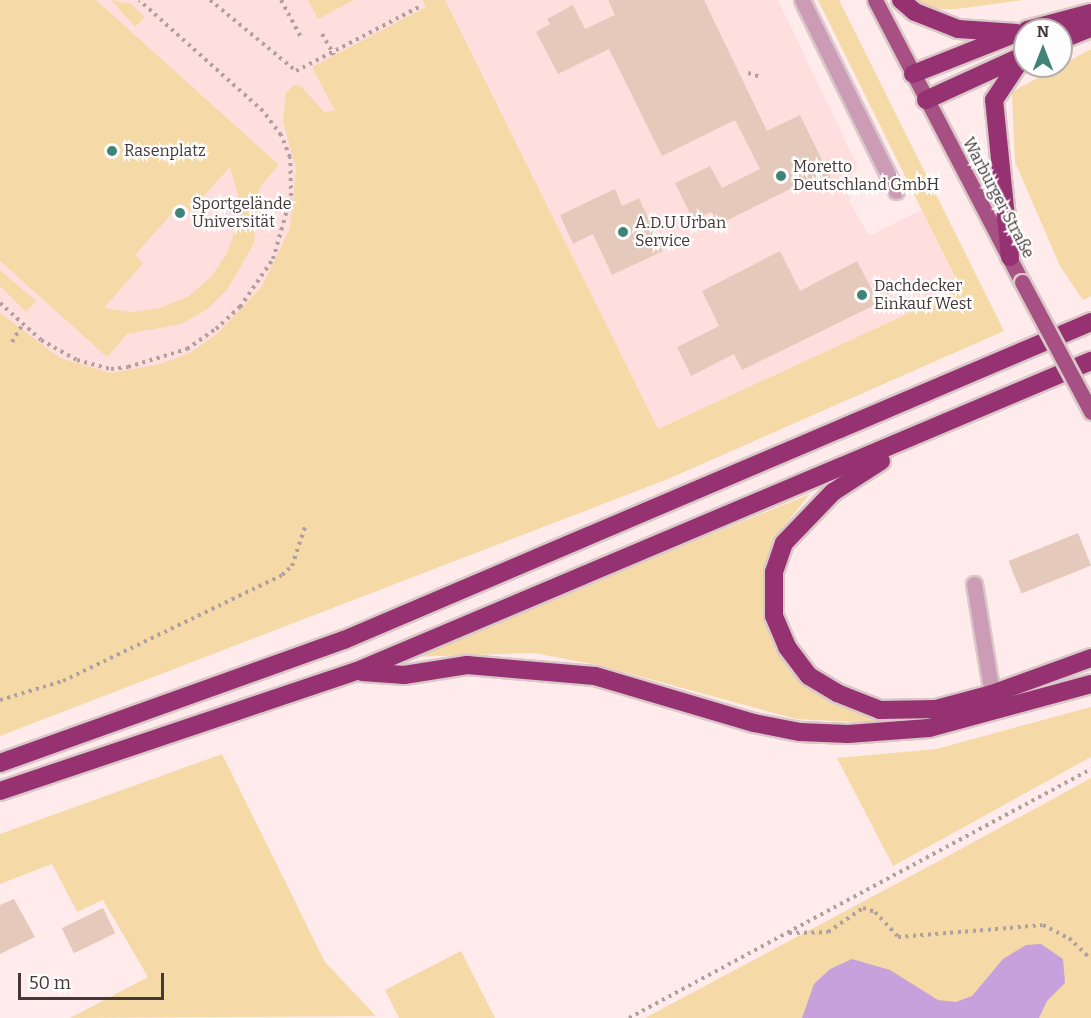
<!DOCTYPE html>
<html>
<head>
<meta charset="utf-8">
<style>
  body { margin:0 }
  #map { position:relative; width:1091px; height:1018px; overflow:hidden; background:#ffebeb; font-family:Bitter,serif }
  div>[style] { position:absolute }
  .built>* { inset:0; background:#ffdede }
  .green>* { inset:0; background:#f5daa8 }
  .water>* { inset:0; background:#c7a1db }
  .building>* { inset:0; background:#e5cabc; transform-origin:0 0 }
  .path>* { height:4px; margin-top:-2px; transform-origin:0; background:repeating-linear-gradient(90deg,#b1a0a0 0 3px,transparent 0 7.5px) }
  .roads { filter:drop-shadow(2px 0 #dac7c7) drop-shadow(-2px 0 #dac7c7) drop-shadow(0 2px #dac7c7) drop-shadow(0 -2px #dac7c7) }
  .minor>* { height:15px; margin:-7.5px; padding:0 7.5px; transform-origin:7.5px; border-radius:7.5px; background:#cc9bb5 }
  .major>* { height:15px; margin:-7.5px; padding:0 7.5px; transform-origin:7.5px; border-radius:7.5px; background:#a65083 }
  .highway>* { height:18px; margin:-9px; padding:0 9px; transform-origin:9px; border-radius:9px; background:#963271 }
  .bridges { filter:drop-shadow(2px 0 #dac7c7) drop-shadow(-2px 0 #dac7c7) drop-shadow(0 2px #dac7c7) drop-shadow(0 -2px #dac7c7) }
  .major-bridge>* { height:15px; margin:-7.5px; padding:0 7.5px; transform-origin:7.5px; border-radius:7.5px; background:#a65083 }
  .dots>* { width:16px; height:16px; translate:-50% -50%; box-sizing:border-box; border:3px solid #fefefe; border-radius:50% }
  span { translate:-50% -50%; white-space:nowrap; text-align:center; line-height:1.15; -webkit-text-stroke:4.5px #fefefe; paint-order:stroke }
  .poi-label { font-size:16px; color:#443737 }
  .left { translate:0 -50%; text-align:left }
  .street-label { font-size:16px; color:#443737 }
  .north { position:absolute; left:1013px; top:18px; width:60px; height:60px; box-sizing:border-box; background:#fefefe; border:2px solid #b4aeae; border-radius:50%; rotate:0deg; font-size:16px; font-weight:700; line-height:24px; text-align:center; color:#443737 }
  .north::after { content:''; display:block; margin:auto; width:21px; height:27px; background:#408477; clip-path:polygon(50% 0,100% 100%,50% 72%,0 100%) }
  .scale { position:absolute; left:18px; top:973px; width:146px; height:27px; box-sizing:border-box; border:3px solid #443737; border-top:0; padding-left:8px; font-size:18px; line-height:21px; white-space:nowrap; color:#443737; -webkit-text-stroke:4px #fefefe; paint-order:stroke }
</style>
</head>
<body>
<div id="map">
  <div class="built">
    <div style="clip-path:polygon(0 0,778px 0,857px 165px,849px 201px,869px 236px,922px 210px,961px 289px,658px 430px,501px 120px,259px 371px,0 391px)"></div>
  </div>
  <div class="green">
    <div style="clip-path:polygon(evenodd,0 0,96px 0,279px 165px,259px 188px,254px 243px,227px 290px,206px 310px,181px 324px,127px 334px,107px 357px,0 261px,0 0,230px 167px,238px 195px,237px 225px,227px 253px,212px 276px,189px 296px,160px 308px,131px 312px,104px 308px,143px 263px,135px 255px,181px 203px,190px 211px,230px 167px)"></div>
    <div style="clip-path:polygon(111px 0,131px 4px,145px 17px,135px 27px)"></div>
    <div style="clip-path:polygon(308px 0,354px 0,318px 19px)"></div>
    <div style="clip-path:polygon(423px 0,445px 0,658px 429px,961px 289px,818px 0,839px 0,1004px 331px,668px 479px,0 736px,0 313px,60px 358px,111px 373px,160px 364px,190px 353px,218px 333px,262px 286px,290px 228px,296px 169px,283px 121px,286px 93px,293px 85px,301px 86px,324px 112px,335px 111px,312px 67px,426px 7px)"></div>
    <div style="clip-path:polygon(914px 0,1023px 0,957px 9px,922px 9px)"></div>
    <div style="clip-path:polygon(1091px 49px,1091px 296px,1083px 300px,1060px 266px,1015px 162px,1012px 92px)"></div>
    <div style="clip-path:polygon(0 270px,36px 301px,26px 312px,0 286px)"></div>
    <div style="clip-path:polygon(810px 494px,774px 538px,766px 614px,778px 649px,803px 681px,833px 704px,876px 717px,874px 723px,796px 719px,598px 665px,534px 653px,409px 657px)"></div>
    <div style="clip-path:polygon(1091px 707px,1091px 757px,893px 866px,837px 758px,936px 749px)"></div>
    <div style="clip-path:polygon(222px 754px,325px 962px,376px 1016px,70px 1018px,148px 977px,103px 900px,77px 912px,52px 864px,0 884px,0 834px)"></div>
    <div style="clip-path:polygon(1091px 778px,1091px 1018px,645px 1018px,937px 862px)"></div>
    <div style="clip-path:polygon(461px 951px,495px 1018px,399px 1018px,385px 990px)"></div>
  </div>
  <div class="water">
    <div style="clip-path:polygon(1041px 944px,1063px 959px,1065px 983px,1047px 1001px,1039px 1018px,802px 1018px,814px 984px,830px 969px,852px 959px,890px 970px,938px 1000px,956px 1002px,972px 996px,1003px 959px,1026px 945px)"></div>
  </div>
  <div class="building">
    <div style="clip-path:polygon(608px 0,704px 0,767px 131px,800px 115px,831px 178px,807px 190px,804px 182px,718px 225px,711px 212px,693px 220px,675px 183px,710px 166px,722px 188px,760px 169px,735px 120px,662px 156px,609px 49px,558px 74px,536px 32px,550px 24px,547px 19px,573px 5px,585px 29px,615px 15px)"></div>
    <div style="clip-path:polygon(615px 189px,622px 206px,639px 198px,663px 251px,612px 275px,593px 234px,573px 244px,560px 215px)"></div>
    <div style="clip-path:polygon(780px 251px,800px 291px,857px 261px,879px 303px,742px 370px,734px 354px,691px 376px,677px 347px,719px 326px,702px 291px)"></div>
    <div style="left:1078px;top:533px;width:35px;height:75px;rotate:68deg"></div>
    <div style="clip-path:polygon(14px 899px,35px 937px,0 954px,0 905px)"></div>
    <div style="left:103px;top:908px;width:28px;height:46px;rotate:64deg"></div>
  </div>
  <div class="path">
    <div style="left:210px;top:0;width:112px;rotate:39.5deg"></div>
    <div style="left:296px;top:71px;width:141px;rotate:-27.5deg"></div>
    <div style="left:281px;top:0;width:44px;rotate:61.7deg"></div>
    <div style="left:322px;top:34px;width:24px;rotate:60deg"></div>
    <div style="left:748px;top:73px;width:14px;rotate:17deg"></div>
    <div style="left:0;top:303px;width:55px;rotate:42.1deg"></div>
    <div style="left:41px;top:340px;width:41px;rotate:29.1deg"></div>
    <div style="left:77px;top:360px;width:35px;rotate:15deg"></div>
    <div style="left:111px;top:369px;width:17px;rotate:-7deg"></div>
    <div style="left:128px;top:367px;width:62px;rotate:-17deg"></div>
    <div style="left:187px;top:349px;width:35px;rotate:-35deg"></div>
    <div style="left:216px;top:329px;width:33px;rotate:-43deg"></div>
    <div style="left:240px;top:307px;width:58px;rotate:-55.5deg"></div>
    <div style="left:273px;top:259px;width:66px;rotate:-74.1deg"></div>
    <div style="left:291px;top:196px;width:39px;rotate:-91deg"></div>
    <div style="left:290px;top:157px;width:24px;rotate:-112deg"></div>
    <div style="left:281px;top:135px;width:30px;rotate:-127deg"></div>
    <div style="left:263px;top:111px;width:166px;rotate:-138.2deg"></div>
    <div style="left:12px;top:342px;width:21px;rotate:-59deg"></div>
    <div style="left:0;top:700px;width:66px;rotate:-16.8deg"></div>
    <div style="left:63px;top:681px;width:243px;rotate:-25.8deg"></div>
    <div style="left:282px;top:575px;width:13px;rotate:-42deg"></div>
    <div style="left:292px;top:566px;width:44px;rotate:-71.6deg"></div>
    <div style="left:789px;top:933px;width:39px;rotate:-1deg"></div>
    <div style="left:828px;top:932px;width:42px;rotate:-34.4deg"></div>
    <div style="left:863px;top:908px;width:13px;rotate:18deg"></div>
    <div style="left:875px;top:912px;width:34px;rotate:47deg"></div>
    <div style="left:898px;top:937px;width:145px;rotate:-4.7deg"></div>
    <div style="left:1043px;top:925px;width:29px;rotate:27deg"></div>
    <div style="left:1069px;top:938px;width:30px;rotate:44deg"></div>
    <div style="left:629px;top:1018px;width:525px;rotate:-28.32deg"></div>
  </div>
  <div class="roads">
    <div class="minor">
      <div style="left:802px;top:0;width:213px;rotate:63.8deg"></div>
      <div style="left:974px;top:584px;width:111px;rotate:80.7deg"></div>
    </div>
    <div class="major">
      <div style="left:875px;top:0;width:318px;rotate:62.5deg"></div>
    </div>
    <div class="highway">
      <div style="left:901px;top:0;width:18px;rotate:41deg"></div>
      <div style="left:915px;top:12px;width:46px;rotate:21.6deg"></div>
      <div style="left:958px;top:29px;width:59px;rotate:3.9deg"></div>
      <div style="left:1027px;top:30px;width:66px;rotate:-14.9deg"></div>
      <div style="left:1061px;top:40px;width:32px;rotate:-22deg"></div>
      <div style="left:913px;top:74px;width:103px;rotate:-21.6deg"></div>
      <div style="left:926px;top:100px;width:103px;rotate:-24.6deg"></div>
      <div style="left:1010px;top:257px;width:158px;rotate:-95.8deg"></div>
      <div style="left:994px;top:100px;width:54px;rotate:-56.3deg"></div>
      <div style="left:881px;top:461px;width:57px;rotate:147.1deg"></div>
      <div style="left:833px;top:492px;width:71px;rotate:133.9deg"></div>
      <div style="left:784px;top:543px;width:31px;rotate:109deg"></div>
      <div style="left:774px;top:572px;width:44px;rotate:90deg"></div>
      <div style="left:774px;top:616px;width:34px;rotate:67deg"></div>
      <div style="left:787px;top:647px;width:36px;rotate:53deg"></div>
      <div style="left:809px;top:676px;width:33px;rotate:31deg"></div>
      <div style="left:837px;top:693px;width:46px;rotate:21.6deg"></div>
      <div style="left:880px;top:710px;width:56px;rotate:-1deg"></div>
      <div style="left:936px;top:709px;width:58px;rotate:-15deg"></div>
      <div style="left:992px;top:694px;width:105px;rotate:-20deg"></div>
      <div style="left:362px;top:672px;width:42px;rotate:4.1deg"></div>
      <div style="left:404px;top:675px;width:64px;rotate:-9deg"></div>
      <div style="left:467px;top:665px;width:128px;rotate:4.9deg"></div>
      <div style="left:595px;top:676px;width:166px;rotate:16.5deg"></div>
      <div style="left:754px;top:723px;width:47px;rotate:11.1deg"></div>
      <div style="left:800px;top:732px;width:48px;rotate:2.4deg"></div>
      <div style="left:848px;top:734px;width:81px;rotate:-4.2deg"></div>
      <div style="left:929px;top:728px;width:168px;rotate:-15.2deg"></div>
      <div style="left:0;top:763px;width:365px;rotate:-19.7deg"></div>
      <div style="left:344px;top:640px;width:812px;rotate:-23.06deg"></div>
      <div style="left:0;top:791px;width:377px;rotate:-18.6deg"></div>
      <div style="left:357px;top:671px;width:797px;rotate:-22.9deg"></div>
    </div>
  </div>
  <div class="bridges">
    <div class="major-bridge">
      <div style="left:1022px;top:282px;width:147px;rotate:62deg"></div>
    </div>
  </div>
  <div class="dots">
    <div style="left:112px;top:151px;background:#408477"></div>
    <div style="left:781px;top:176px;background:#408477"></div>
    <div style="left:180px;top:213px;background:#408477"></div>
    <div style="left:623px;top:232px;background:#408477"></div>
    <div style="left:862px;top:295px;background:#408477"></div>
  </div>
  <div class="poi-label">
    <span class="left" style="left:124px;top:151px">Rasenplatz</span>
    <span class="left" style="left:793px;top:176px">Moretto<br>Deutschland GmbH</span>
    <span class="left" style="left:192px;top:213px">Sportgelände<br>Universität</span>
    <span class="left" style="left:635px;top:232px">A.D.U Urban<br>Service</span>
    <span class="left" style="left:874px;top:295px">Dachdecker<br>Einkauf West</span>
  </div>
  <div class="street-label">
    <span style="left:998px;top:198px;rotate:62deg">Warburger Straße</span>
  </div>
  <div class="north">N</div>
  <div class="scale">50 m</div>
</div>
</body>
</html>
